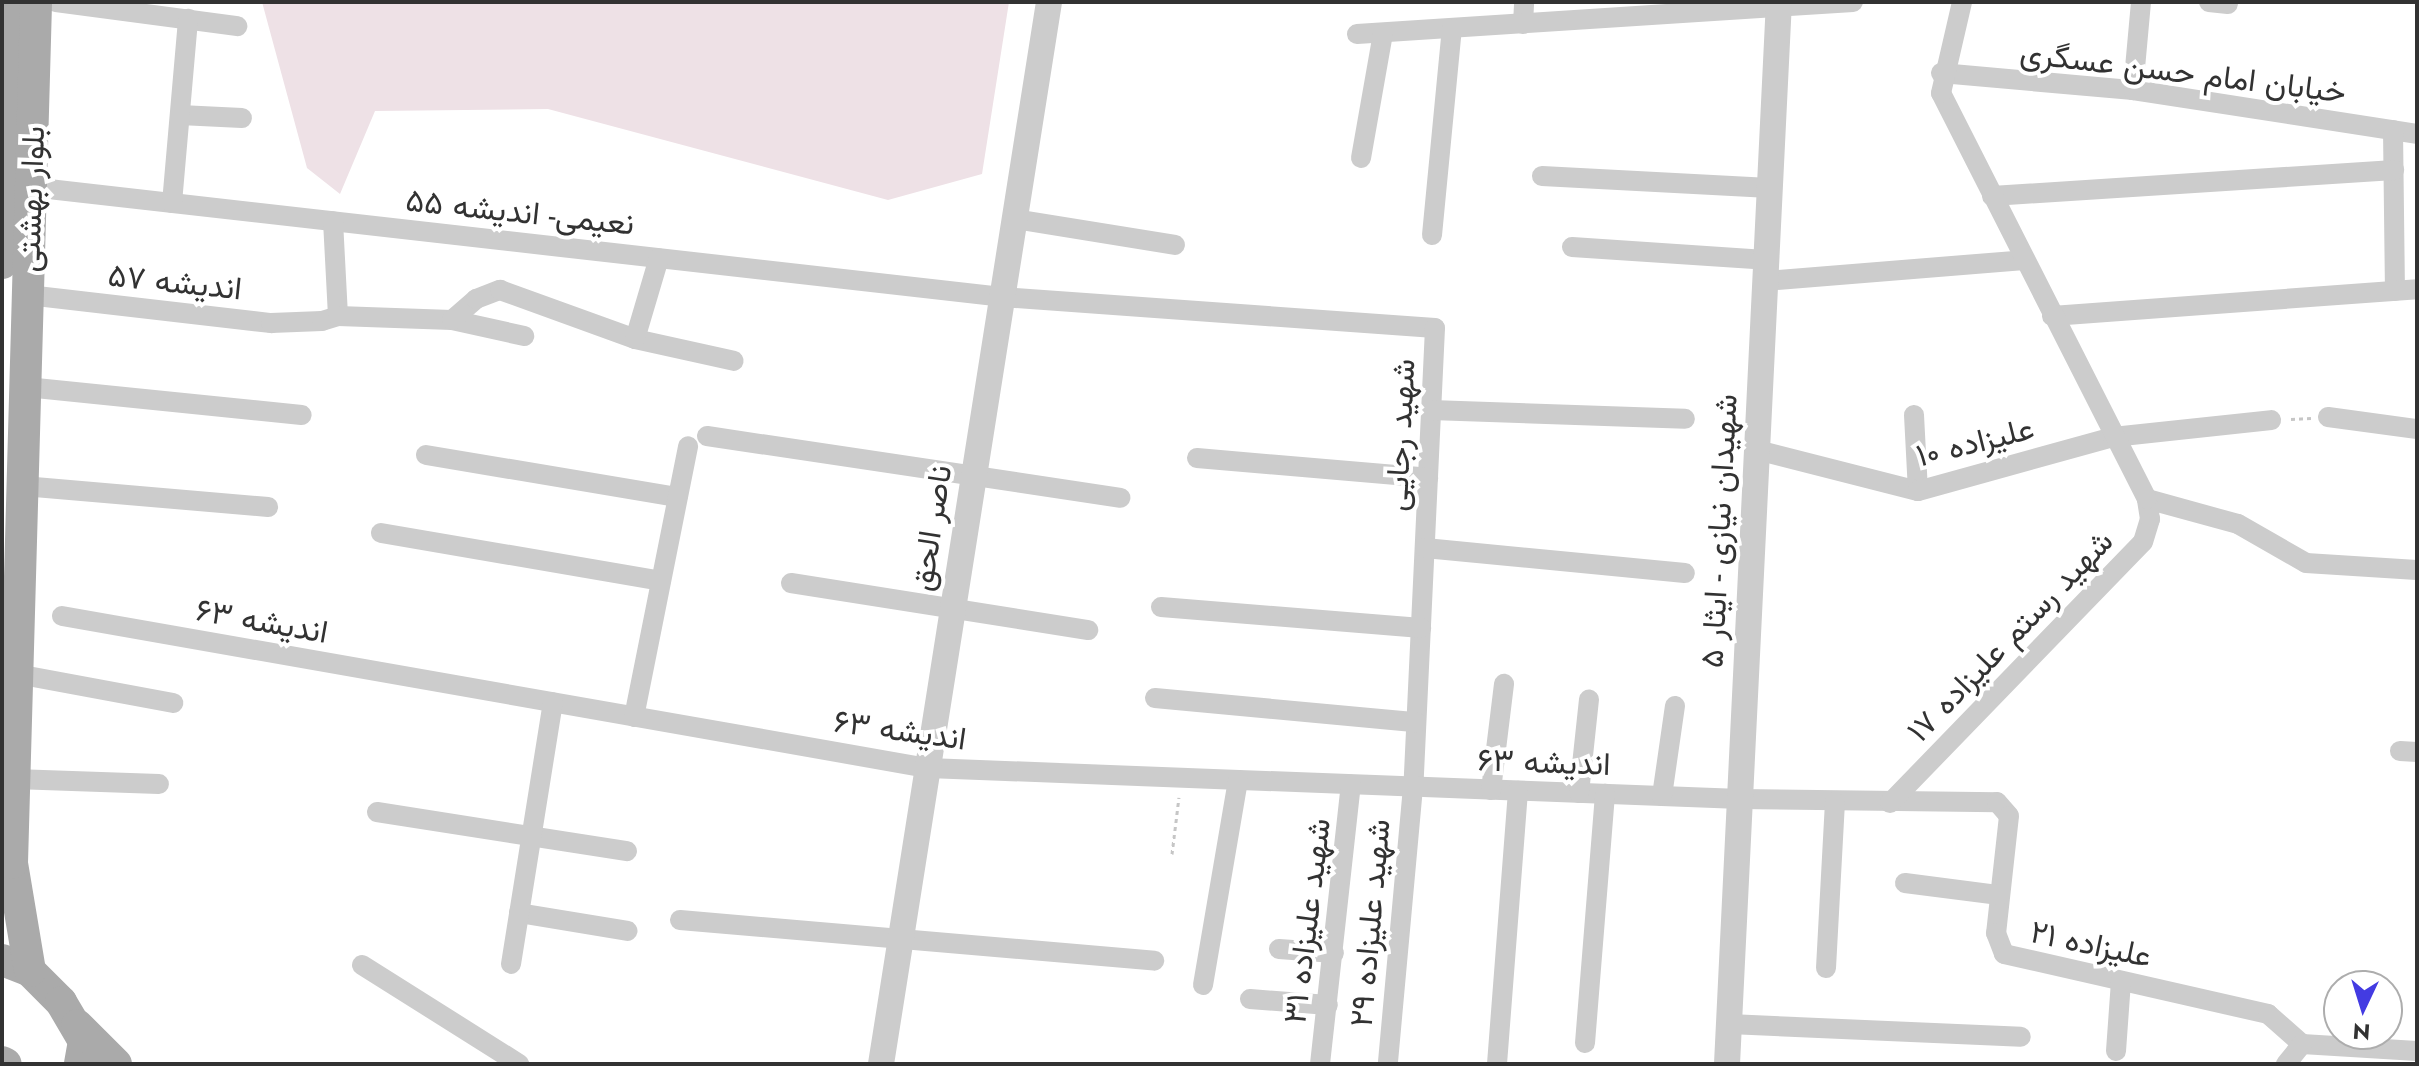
<!DOCTYPE html>
<html>
<head>
<meta charset="utf-8">
<style>
  body { margin:0 }
  #map { position:relative; width:2419px; height:1066px; overflow:hidden; background:#fff; font-family:Jost,Vazirmatn,sans-serif }
  div>[style] { position:absolute }
  .green>* { inset:0; background:#eee1e6 }
  .path>* { height:3px; margin-top:-1.5px; transform-origin:0; background:repeating-linear-gradient(90deg,#c6c6c6 0 4px,transparent 0 8px) }
  .minor>* { height:20px; margin:-10px; padding:0 10px; transform-origin:10px; border-radius:10px; background:#ccc }
  .tertiary>* { height:26px; margin:-13px; padding:0 13px; transform-origin:13px; border-radius:13px; background:#ccc }
  .primary>* { height:32px; margin:-16px; padding:0 16px; transform-origin:16px; border-radius:16px; background:#aaa }
  span { translate:-50% -50%; white-space:nowrap; text-align:center; line-height:1.15; -webkit-text-stroke:8px #fff; paint-order:stroke }
  .street-label { font-size:32px; color:#323232 }
  .frame { position:absolute; inset:0; border:4px solid #323232; pointer-events:none }
  .north { position:absolute; left:2323px; top:970px; width:80px; height:80px; box-sizing:border-box; background:#fff; border:2px solid #adadad; border-radius:50%; rotate:184deg; font-size:22px; font-weight:700; line-height:32px; text-align:center; color:#323232 }
  .north::after { content:''; display:block; margin:auto; width:28px; height:36px; background:#433be2; clip-path:polygon(50% 0,100% 100%,50% 72%,0 100%) }
</style>
</head>
<body>
<div id="map">
  <div class="green">
    <div style="clip-path:polygon(262px 2px,1009px 2px,982px 174px,888px 200px,548px 109px,375px 111px,340px 194px,307px 168px)"></div>
  </div>
  <div class="path">
    <div style="left:2291px;top:419px;width:20px;rotate:-3deg"></div>
    <div style="left:1172px;top:854px;width:57px;rotate:-83deg"></div>
  </div>
  <div class="minor">
    <div style="left:56px;top:2px;width:183px;rotate:7.6deg"></div>
    <div style="left:2209px;top:2px;width:19px;rotate:6deg"></div>
    <div style="left:1523px;top:24px;width:22px;rotate:-87deg"></div>
    <div style="left:1357px;top:34px;width:497px;rotate:-3.7deg"></div>
    <div style="left:1941px;top:73px;width:193px;rotate:5.1deg"></div>
    <div style="left:2133px;top:90px;width:287px;rotate:8.8deg"></div>
    <div style="left:2133px;top:90px;width:88px;rotate:-84.8deg"></div>
    <div style="left:180px;top:115px;width:62px;rotate:2.8deg"></div>
    <div style="left:2393px;top:130px;width:161px;rotate:89.3deg"></div>
    <div style="left:1361px;top:158px;width:127px;rotate:-80deg"></div>
    <div style="left:1542px;top:176px;width:228px;rotate:3deg"></div>
    <div style="left:31px;top:187px;width:977px;rotate:6.46deg"></div>
    <div style="left:1002px;top:297px;width:434px;rotate:4.1deg"></div>
    <div style="left:1435px;top:328px;width:460px;rotate:92.7deg"></div>
    <div style="left:1413px;top:787px;width:278px;rotate:95.2deg"></div>
    <div style="left:1992px;top:196px;width:403px;rotate:-3.7deg"></div>
    <div style="left:172px;top:203px;width:185px;rotate:-85deg"></div>
    <div style="left:1015px;top:219px;width:162px;rotate:9.2deg"></div>
    <div style="left:1432px;top:235px;width:207px;rotate:-84.5deg"></div>
    <div style="left:1572px;top:247px;width:194px;rotate:3.8deg"></div>
    <div style="left:1765px;top:281px;width:260px;rotate:-4.6deg"></div>
    <div style="left:28px;top:295px;width:245px;rotate:6.6deg"></div>
    <div style="left:271px;top:323px;width:51px;rotate:-2.2deg"></div>
    <div style="left:322px;top:321px;width:17px;rotate:-17deg"></div>
    <div style="left:338px;top:316px;width:95px;rotate:-93deg"></div>
    <div style="left:338px;top:316px;width:114px;rotate:2deg"></div>
    <div style="left:452px;top:320px;width:74px;rotate:12.5deg"></div>
    <div style="left:2052px;top:316px;width:366px;rotate:-4.2deg"></div>
    <div style="left:452px;top:320px;width:32px;rotate:-41deg"></div>
    <div style="left:476px;top:299px;width:26px;rotate:-21deg"></div>
    <div style="left:500px;top:290px;width:144px;rotate:19.9deg"></div>
    <div style="left:635px;top:339px;width:101px;rotate:12.5deg"></div>
    <div style="left:635px;top:339px;width:84px;rotate:-73.5deg"></div>
    <div style="left:26px;top:387px;width:277px;rotate:5.8deg"></div>
    <div style="left:1431px;top:410px;width:254px;rotate:2deg"></div>
    <div style="left:1914px;top:415px;width:76px;rotate:87deg"></div>
    <div style="left:2328px;top:417px;width:90px;rotate:7.7deg"></div>
    <div style="left:707px;top:436px;width:418px;rotate:8.5deg"></div>
    <div style="left:1757px;top:450px;width:166px;rotate:14.3deg"></div>
    <div style="left:1918px;top:491px;width:202px;rotate:-15.5deg"></div>
    <div style="left:2113px;top:437px;width:159px;rotate:-6.1deg"></div>
    <div style="left:426px;top:455px;width:255px;rotate:9.5deg"></div>
    <div style="left:1197px;top:458px;width:232px;rotate:4.9deg"></div>
    <div style="left:23px;top:486px;width:246px;rotate:4.9deg"></div>
    <div style="left:2147px;top:499px;width:94px;rotate:15.4deg"></div>
    <div style="left:2238px;top:524px;width:78px;rotate:29.8deg"></div>
    <div style="left:2306px;top:563px;width:111px;rotate:3.6deg"></div>
    <div style="left:381px;top:533px;width:284px;rotate:9.7deg"></div>
    <div style="left:1425px;top:548px;width:261px;rotate:5.5deg"></div>
    <div style="left:791px;top:583px;width:301px;rotate:9deg"></div>
    <div style="left:1161px;top:607px;width:261px;rotate:4.6deg"></div>
    <div style="left:62px;top:616px;width:879px;rotate:9.96deg"></div>
    <div style="left:928px;top:768px;width:813px;rotate:2.19deg"></div>
    <div style="left:1740px;top:799px;width:257px;rotate:0.7deg"></div>
    <div style="left:1997px;top:802px;width:18px;rotate:49deg"></div>
    <div style="left:2009px;top:816px;width:118px;rotate:96.3deg"></div>
    <div style="left:1996px;top:933px;width:22px;rotate:69deg"></div>
    <div style="left:2004px;top:954px;width:271px;rotate:12.8deg"></div>
    <div style="left:2268px;top:1014px;width:45px;rotate:41.4deg"></div>
    <div style="left:17px;top:674px;width:159px;rotate:10.5deg"></div>
    <div style="left:1155px;top:698px;width:262px;rotate:5.3deg"></div>
    <div style="left:634px;top:717px;width:276px;rotate:-78.7deg"></div>
    <div style="left:2400px;top:751px;width:17px;rotate:3deg"></div>
    <div style="left:14px;top:779px;width:145px;rotate:2deg"></div>
    <div style="left:1491px;top:790px;width:107px;rotate:-83deg"></div>
    <div style="left:1579px;top:793px;width:94px;rotate:-83.9deg"></div>
    <div style="left:1662px;top:796px;width:91px;rotate:-81.8deg"></div>
    <div style="left:1890px;top:803px;width:363px;rotate:-45.9deg"></div>
    <div style="left:2143px;top:542px;width:24px;rotate:-73deg"></div>
    <div style="left:2150px;top:519px;width:20px;rotate:-99deg"></div>
    <div style="left:2147px;top:499px;width:455px;rotate:-116.9deg"></div>
    <div style="left:1941px;top:93px;width:93px;rotate:-77deg"></div>
    <div style="left:377px;top:812px;width:253px;rotate:8.9deg"></div>
    <div style="left:1905px;top:883px;width:95px;rotate:7.3deg"></div>
    <div style="left:519px;top:913px;width:110px;rotate:9.4deg"></div>
    <div style="left:680px;top:920px;width:476px;rotate:4.9deg"></div>
    <div style="left:1279px;top:949px;width:55px;rotate:4.2deg"></div>
    <div style="left:511px;top:964px;width:265px;rotate:-80.9deg"></div>
    <div style="left:362px;top:965px;width:186px;rotate:32.2deg"></div>
    <div style="left:1826px;top:968px;width:166px;rotate:-86.9deg"></div>
    <div style="left:1203px;top:985px;width:208px;rotate:-80.3deg"></div>
    <div style="left:1250px;top:999px;width:78px;rotate:4.4deg"></div>
    <div style="left:1729px;top:1024px;width:292px;rotate:2.5deg"></div>
    <div style="left:1585px;top:1043px;width:250px;rotate:-85.4deg"></div>
    <div style="left:2302px;top:1044px;width:115px;rotate:3.5deg"></div>
    <div style="left:2116px;top:1051px;width:70px;rotate:-85.9deg"></div>
    <div style="left:1320px;top:1064px;width:281px;rotate:-83.7deg"></div>
    <div style="left:1497px;top:1064px;width:274px;rotate:-85.6deg"></div>
    <div style="left:2286px;top:1064px;width:26px;rotate:-51deg"></div>
  </div>
  <div class="tertiary">
    <div style="left:881px;top:1064px;width:1075px;rotate:-81.01deg"></div>
    <div style="left:1727px;top:1064px;width:1063px;rotate:-87.2deg"></div>
  </div>
  <div class="primary">
    <div style="left:2px;top:263px;width:261px;rotate:-88.2deg"></div>
    <div style="left:2px;top:960px;width:30px;rotate:21deg"></div>
    <div style="left:30px;top:971px;width:44px;rotate:45deg"></div>
    <div style="left:61px;top:1002px;width:45px;rotate:59.5deg"></div>
    <div style="left:84px;top:1041px;width:23px;rotate:100deg"></div>
    <div style="left:30px;top:971px;width:109px;rotate:-99.5deg"></div>
    <div style="left:12px;top:863px;width:861px;rotate:-88.4deg"></div>
    <div style="left:77px;top:1025px;width:55px;rotate:45deg"></div>
    <div style="left:2px;top:1062px;width:4px;rotate:27deg"></div>
  </div>
  <div class="street-label">
    <span style="left:2183px;top:72px;rotate:7deg">خیابان امام حسن عسگری</span>
    <span style="left:31px;top:199px;rotate:-88deg">بلوار بهشتی</span>
    <span style="left:520px;top:212px;rotate:6deg">نعیمی- اندیشه ۵۵</span>
    <span style="left:175px;top:282px;rotate:6deg">اندیشه ۵۷</span>
    <span style="left:1400px;top:435px;rotate:-87deg">شهید رجایی</span>
    <span style="left:1975px;top:442px;rotate:-14deg">علیزاده ۱۰</span>
    <span style="left:931px;top:528px;rotate:-81deg">ناصر الحق</span>
    <span style="left:1719px;top:531px;rotate:-87deg">شهیدان نیازی - ایثار ۵</span>
    <span style="left:262px;top:621px;rotate:10deg">اندیشه ۶۳</span>
    <span style="left:2010px;top:636px;rotate:-46deg">۱۷ شهید رستم علیزاده</span>
    <span style="left:900px;top:730px;rotate:8deg">اندیشه ۶۳</span>
    <span style="left:1544px;top:762px;rotate:2deg">اندیشه ۶۳</span>
    <span style="left:1307px;top:921px;rotate:-83deg">شهید علیزاده ۳۱</span>
    <span style="left:1370px;top:923px;rotate:-85deg">شهید علیزاده ۲۹</span>
    <span style="left:2091px;top:944px;rotate:12deg">علیزاده ۲۱</span>
  </div>
  <div class="frame"></div>
  <div class="north">N</div>
</div>
</body>
</html>
